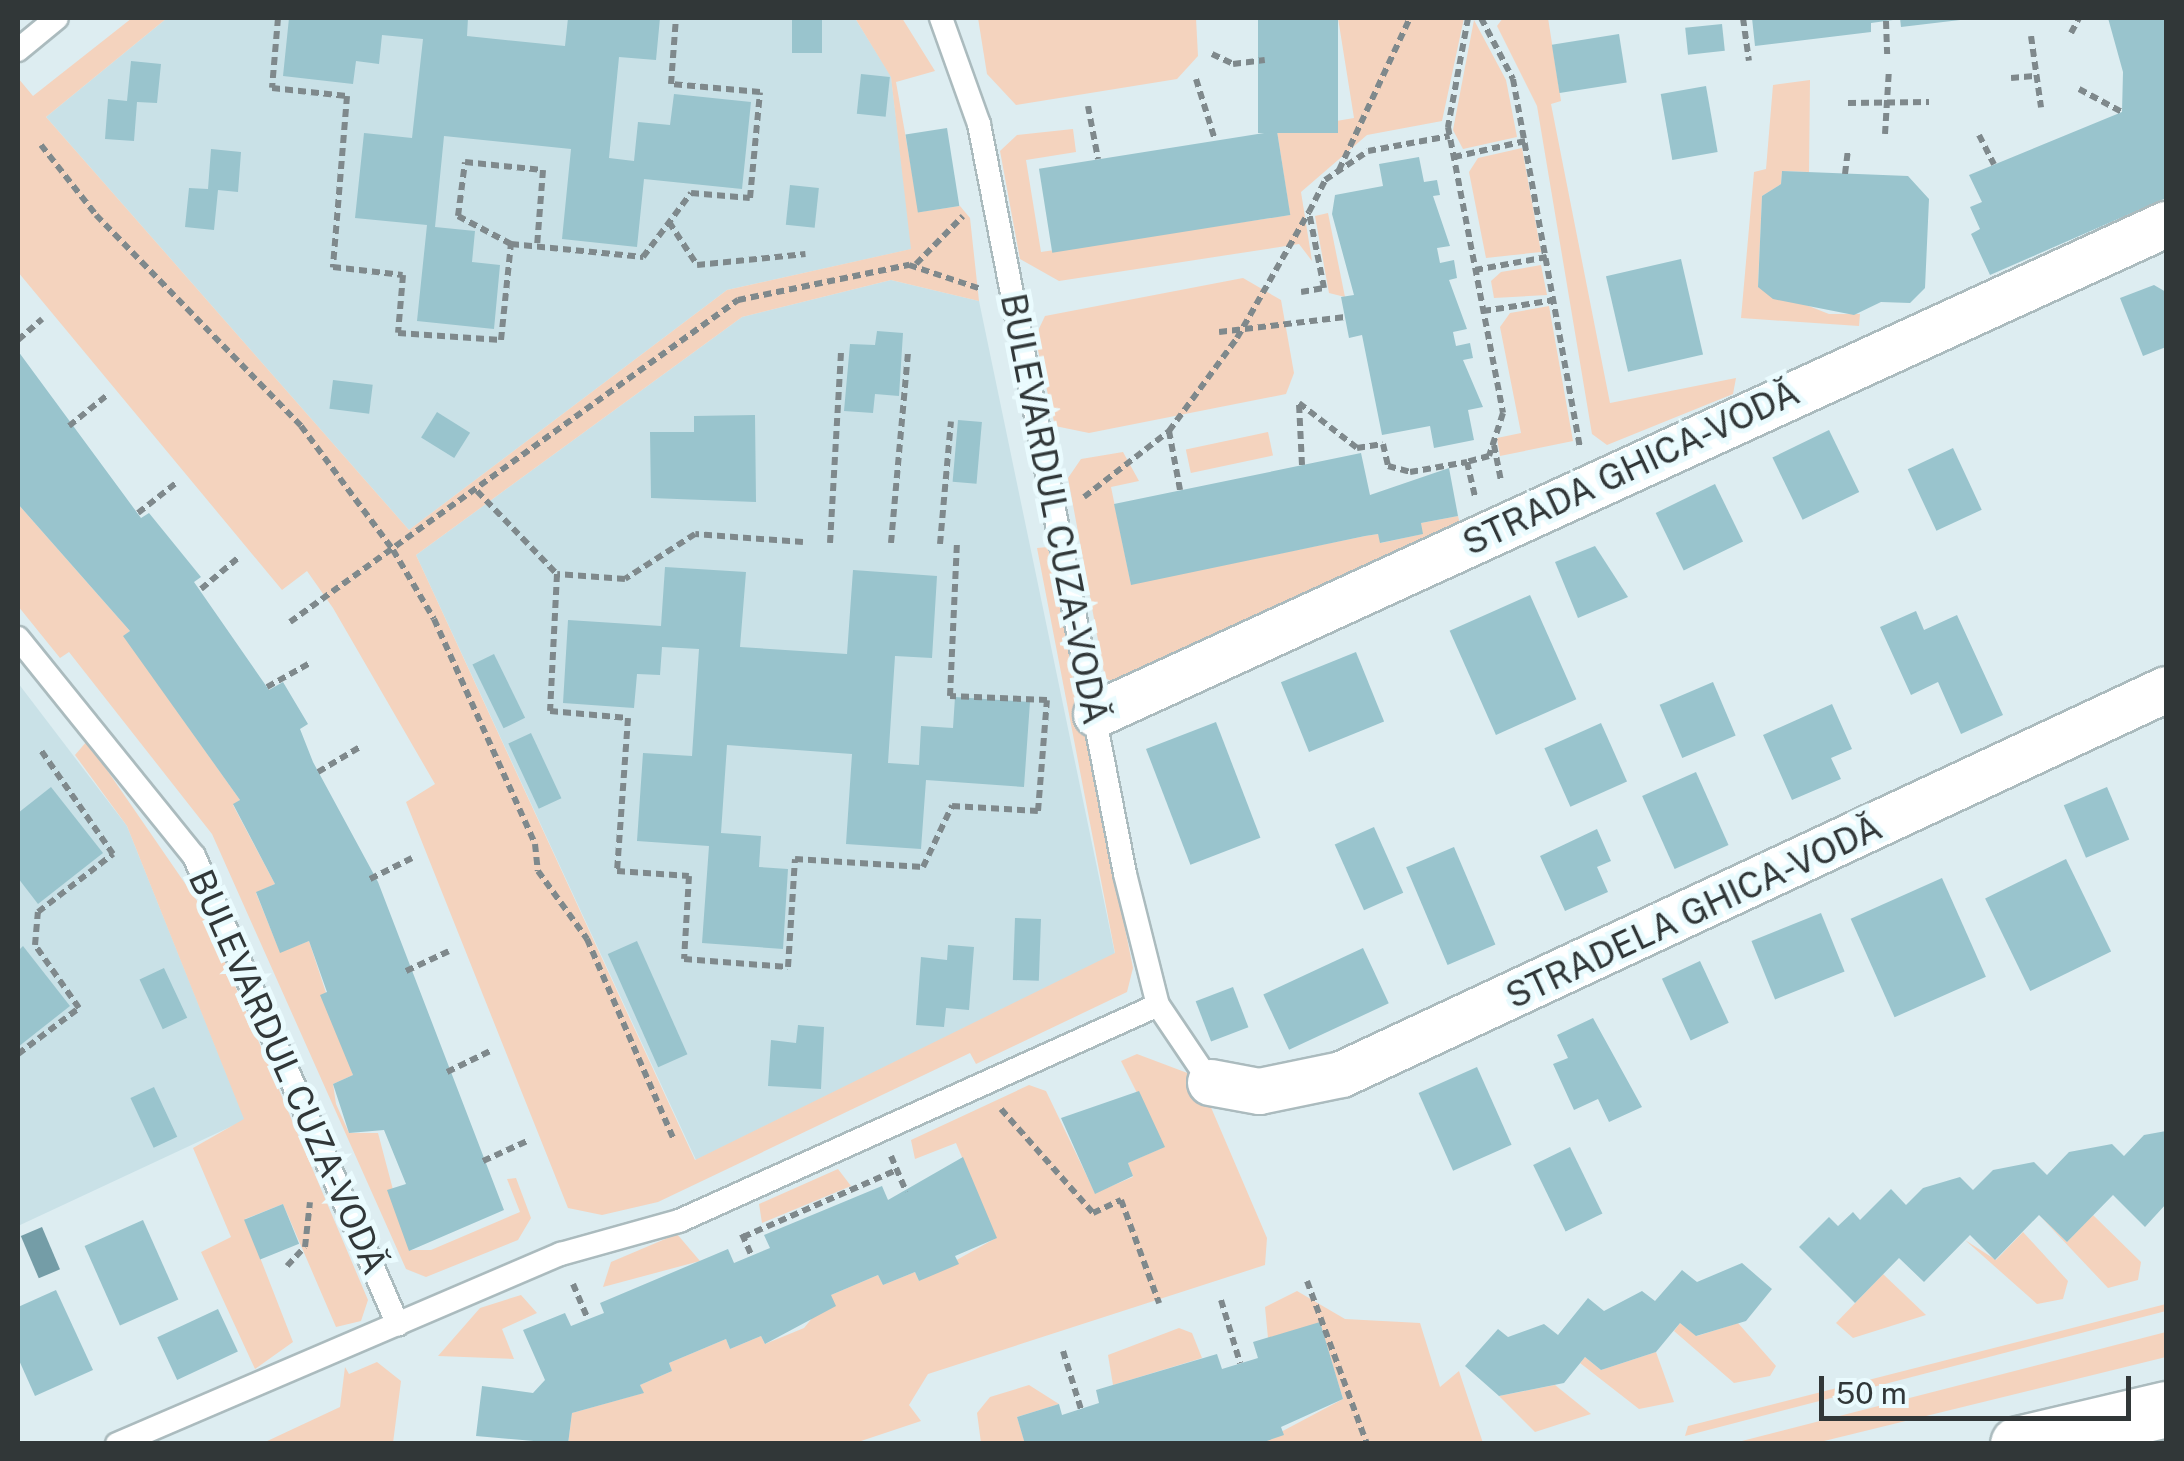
<!DOCTYPE html>
<html>
<head>
<meta charset="utf-8">
<style>
  body { margin:0 }
  #map { position:relative; width:2184px; height:1461px; overflow:hidden; background:#ddedf1; font-family:"Public Sans",sans-serif }
  div>[style] { position:absolute }
  .built>* { inset:0; background:#c9e1e7 }
  .green>* { inset:0; background:#f4d3be; transform-origin:0 0 }
  .water>* { inset:0; background:#749da7; transform-origin:0 0 }
  .building>* { inset:0; background:#99c4cd; transform-origin:0 0 }
  .path>* { height:6px; margin-top:-3px; transform-origin:0; background:repeating-linear-gradient(90deg,#7f898c 0 8px,transparent 0 13px) }
  .roads { filter:drop-shadow(2px 0 #abbbbe) drop-shadow(-2px 0 #abbbbe) drop-shadow(0 2px #abbbbe) drop-shadow(0 -2px #abbbbe) }
  .service>* { height:22px; margin:-11px; padding:0 11px; transform-origin:11px; border-radius:11px; background:#fff }
  .minor>* { height:45px; margin:-22.5px; padding:0 22.5px; transform-origin:22.5px; border-radius:22.5px; background:#fff }
  .primary>* { height:55px; margin:-27.5px; padding:0 27.5px; transform-origin:27.5px; border-radius:27.5px; background:#fff }
  span { translate:-50% -50%; white-space:nowrap; text-align:center; line-height:1.15; -webkit-text-stroke:10px #eafbfe; paint-order:stroke }
  .street-label { font-size:35px; color:#313738 }
  .frame { position:absolute; inset:0; border:20px solid #313738; pointer-events:none }
  .scale { position:absolute; left:1819px; top:1376px; width:312px; height:45px; box-sizing:border-box; border:5px solid #313738; border-top:0; padding-left:12px; font-size:30px; line-height:35px; white-space:nowrap; color:#313738; -webkit-text-stroke:8px #eafbfe; paint-order:stroke }
</style>
</head>
<body>
<div id="map">
  <div class="built">
    <div style="clip-path:polygon(167px 18px,855px 18px,891px 76px,912px 249px,727px 290px,409px 530px,46px 117px)"></div>
    <div style="clip-path:polygon(891px 280px,979px 301px,1115px 954px,696px 1160px,416px 555px,742px 317px)"></div>
    <div style="clip-path:polygon(18px 683px,127px 826px,245px 1120px,18px 1226px)"></div>
  </div>
  <div class="green">
    <div style="clip-path:polygon(132px 18px,167px 18px,46px 117px,409px 530px,727px 290px,911px 249px,891px 77px,855px 18px,902px 18px,935px 71px,896px 82px,919px 212px,960px 206px,970px 218px,979px 301px,891px 280px,742px 317px,416px 555px,695px 1160px,1115px 953px,1037px 548px,1048px 547px,1133px 968px,1127px 992px,976px 1064px,970px 1053px,658px 1202px,602px 1215px,568px 1208px,406px 802px,435px 784px,333px 608px,307px 571px,282px 590px,18px 272px,18px 78px,33px 96px)"></div>
    <div style="clip-path:polygon(978px 18px,1196px 18px,1198px 56px,1177px 79px,1016px 105px,987px 74px)"></div>
    <div style="clip-path:polygon(1338px 18px,1464px 18px,1442px 121px,1367px 135px,1301px 192px,1312px 261px,1299px 244px,1059px 281px,1020px 259px,1000px 151px,1017px 135px,1073px 129px,1076px 152px,1026px 160px,1041px 252px,1290px 215px,1277px 131px,1354px 118px)"></div>
    <div style="clip-path:polygon(1503px 18px,1548px 18px,1561px 101px,1551px 104px,1610px 403px,1736px 378px,1733px 394px,1607px 445px,1592px 434px,1537px 106px,1497px 26px)"></div>
    <div style="clip-path:polygon(1474px 20px,1506px 80px,1517px 137px,1463px 149px,1453px 130px)"></div>
    <div style="clip-path:polygon(1810px 80px,1809px 172px,1782px 171px,1781px 184px,1762px 196px,1758px 286px,1829px 314px,1860px 314px,1859px 326px,1741px 318px,1754px 172px,1766px 169px,1773px 85px)"></div>
    <div style="clip-path:polygon(1522px 148px,1541px 252px,1486px 258px,1469px 172px,1478px 158px)"></div>
    <div style="clip-path:polygon(1328px 213px,1345px 297px,1329px 293px,1315px 216px)"></div>
    <div style="clip-path:polygon(1541px 265px,1547px 295px,1494px 298px,1491px 281px,1501px 272px)"></div>
    <div style="clip-path:polygon(1243px 278px,1281px 300px,1294px 373px,1286px 394px,1089px 433px,1055px 426px,1035px 337px,1045px 316px)"></div>
    <div style="clip-path:polygon(1549px 306px,1573px 441px,1500px 456px,1497px 438px,1521px 433px,1500px 327px,1510px 313px)"></div>
    <div style="left:1268px;top:432px;width:24px;height:84px;rotate:78deg"></div>
    <div style="clip-path:polygon(1123px 452px,1139px 481px,1111px 487px,1131px 584px,1365px 536px,1378px 534px,1381px 543px,1422px 534px,1421px 523px,1458px 516px,1463px 534px,1117px 684px,1105px 678px,1068px 478px,1081px 459px)"></div>
    <div style="clip-path:polygon(18px 504px,130px 631px,124px 636px,240px 800px,233px 805px,275px 884px,256px 893px,280px 952px,309px 941px,353px 1075px,333px 1084px,336px 1104px,349px 1133px,378px 1133px,409px 1250px,431px 1250px,520px 1212px,507px 1179px,516px 1178px,531px 1218px,518px 1240px,426px 1277px,406px 1269px,212px 834px,69px 652px,60px 658px,18px 606px)"></div>
    <div style="clip-path:polygon(87px 741px,202px 908px,368px 1300px,361px 1321px,336px 1327px,283px 1204px,245px 1219px,293px 1342px,255px 1369px,201px 1252px,231px 1237px,193px 1148px,244px 1119px,127px 826px,75px 755px)"></div>
    <div style="clip-path:polygon(1137px 1054px,1198px 1077px,1267px 1238px,1265px 1265px,928px 1374px,909px 1405px,921px 1421px,855px 1443px,568px 1444px,572px 1413px,643px 1393px,640px 1385px,672px 1371px,669px 1363px,726px 1339px,730px 1349px,761px 1336px,765px 1344px,804px 1328px,831px 1295px,878px 1275px,883px 1285px,915px 1272px,919px 1281px,996px 1238px,956px 1143px,915px 1159px,911px 1140px,1029px 1085px,1046px 1091px,1095px 1193px,1133px 1177px,1128px 1163px,1164px 1147px,1121px 1061px)"></div>
    <div style="clip-path:polygon(838px 1169px,851px 1186px,762px 1223px,759px 1204px)"></div>
    <div style="clip-path:polygon(2039px 1215px,2067px 1242px,2093px 1215px,2141px 1262px,2138px 1280px,2108px 1288px)"></div>
    <div style="clip-path:polygon(2023px 1232px,2068px 1281px,2063px 1299px,2037px 1304px,1965px 1240px,1996px 1260px)"></div>
    <div style="clip-path:polygon(677px 1234px,700px 1261px,603px 1287px,611px 1262px)"></div>
    <div style="clip-path:polygon(1883px 1274px,1926px 1315px,1853px 1338px,1836px 1323px)"></div>
    <div style="clip-path:polygon(1297px 1291px,1345px 1319px,1420px 1323px,1440px 1387px,1459px 1371px,1483px 1443px,1258px 1444px,1343px 1399px,1320px 1323px,1268px 1338px,1265px 1307px)"></div>
    <div style="clip-path:polygon(521px 1295px,537px 1313px,502px 1329px,514px 1359px,438px 1356px,480px 1308px)"></div>
    <div style="clip-path:polygon(2166px 1304px,2166px 1311px,1685px 1436px,1688px 1426px)"></div>
    <div style="clip-path:polygon(1680px 1323px,1697px 1336px,1738px 1323px,1776px 1366px,1770px 1376px,1734px 1383px,1674px 1331px)"></div>
    <div style="clip-path:polygon(1179px 1328px,1192px 1333px,1202px 1358px,1113px 1385px,1108px 1355px)"></div>
    <div style="clip-path:polygon(2166px 1332px,2166px 1357px,1816px 1443px,1734px 1443px)"></div>
    <div style="clip-path:polygon(1656px 1352px,1674px 1402px,1639px 1409px,1580px 1363px,1585px 1357px,1601px 1370px)"></div>
    <div style="clip-path:polygon(377px 1362px,401px 1381px,393px 1443px,263px 1443px,340px 1407px,345px 1367px,349px 1374px)"></div>
    <div style="clip-path:polygon(1029px 1385px,1059px 1404px,1017px 1417px,1025px 1443px,981px 1443px,977px 1413px,990px 1397px)"></div>
    <div style="clip-path:polygon(1555px 1385px,1591px 1414px,1535px 1432px,1499px 1396px)"></div>
  </div>
  <div class="water">
    <div style="left:42px;top:1227px;width:46px;height:23px;rotate:67deg"></div>
  </div>
  <div class="building">
    <div style="clip-path:polygon(289px 18px,468px 18px,467px 36px,565px 46px,568px 18px,660px 18px,656px 60px,619px 57px,609px 158px,634px 161px,638px 122px,670px 125px,674px 94px,751px 102px,742px 189px,644px 179px,637px 247px,562px 239px,571px 149px,444px 136px,435px 227px,475px 231px,472px 262px,500px 265px,494px 329px,417px 321px,427px 225px,355px 218px,364px 133px,412px 138px,423px 39px,382px 35px,379px 64px,356px 61px,353px 84px,283px 76px)"></div>
    <div style="left:792px;top:18px;width:30px;height:35px"></div>
    <div style="left:1258px;top:18px;width:80px;height:115px"></div>
    <div style="clip-path:polygon(1752px 18px,1893px 18px,1893px 20px,1871px 23px,1871px 32px,1755px 46px)"></div>
    <div style="clip-path:polygon(1900px 18px,1960px 18px,1960px 20px,1901px 27px)"></div>
    <div style="clip-path:polygon(2108px 18px,2166px 18px,2166px 198px,1990px 275px,1971px 234px,1980px 229px,1970px 207px,1982px 202px,1969px 175px,2122px 112px,2123px 72px)"></div>
    <div style="left:1722px;top:24px;width:27px;height:37px;rotate:84deg"></div>
    <div style="left:1619px;top:34px;width:49px;height:68px;rotate:81deg"></div>
    <div style="clip-path:polygon(131px 61px,161px 64px,157px 103px,137px 102px,134px 141px,105px 139px,108px 99px,127px 101px)"></div>
    <div style="left:861px;top:74px;width:29px;height:40px;rotate:6deg"></div>
    <div style="left:1706px;top:86px;width:67px;height:46px;rotate:80deg"></div>
    <div style="left:947px;top:128px;width:79px;height:42px;rotate:81deg"></div>
    <div style="left:1277px;top:131px;width:85px;height:241px;rotate:81deg"></div>
    <div style="clip-path:polygon(211px 149px,241px 152px,238px 192px,218px 190px,214px 230px,185px 227px,189px 188px,208px 189px)"></div>
    <div style="clip-path:polygon(1419px 157px,1424px 182px,1437px 180px,1440px 195px,1433px 196px,1450px 246px,1437px 248px,1440px 263px,1454px 260px,1457px 278px,1449px 280px,1467px 329px,1453px 332px,1456px 346px,1470px 343px,1473px 358px,1463px 360px,1483px 407px,1468px 410px,1474px 440px,1434px 448px,1430px 426px,1382px 435px,1362px 335px,1349px 338px,1341px 297px,1354px 295px,1332px 214px,1335px 195px,1383px 186px,1379px 164px)"></div>
    <div style="clip-path:polygon(1782px 171px,1908px 176px,1929px 199px,1925px 288px,1910px 303px,1881px 302px,1854px 315px,1773px 299px,1758px 287px,1762px 196px,1781px 184px)"></div>
    <div style="left:790px;top:185px;width:29px;height:40px;rotate:6deg"></div>
    <div style="left:1681px;top:259px;width:98px;height:77px;rotate:77deg"></div>
    <div style="clip-path:polygon(2154px 285px,2166px 292px,2166px 347px,2143px 356px,2120px 298px)"></div>
    <div style="clip-path:polygon(877px 331px,903px 333px,899px 396px,875px 394px,873px 413px,844px 411px,850px 344px,875px 345px)"></div>
    <div style="clip-path:polygon(18px 351px,141px 518px,149px 513px,201px 577px,194px 582px,269px 690px,283px 682px,308px 724px,300px 729px,313px 762px,378px 882px,504px 1210px,409px 1251px,387px 1190px,406px 1184px,384px 1130px,349px 1133px,333px 1084px,353px 1075px,320px 995px,327px 992px,309px 941px,280px 953px,256px 892px,275px 884px,233px 804px,240px 800px,123px 636px,130px 631px,18px 504px)"></div>
    <div style="left:333px;top:380px;width:40px;height:29px;rotate:7deg"></div>
    <div style="left:437px;top:412px;width:39px;height:30px;rotate:32deg"></div>
    <div style="clip-path:polygon(755px 415px,756px 502px,651px 498px,650px 432px,694px 432px,694px 416px)"></div>
    <div style="left:958px;top:420px;width:24px;height:62px;rotate:5deg"></div>
    <div style="left:1829px;top:430px;width:69px;height:63px;rotate:64deg"></div>
    <div style="left:1953px;top:448px;width:68px;height:50px;rotate:65deg"></div>
    <div style="clip-path:polygon(1361px 453px,1370px 495px,1449px 468px,1458px 516px,1421px 523px,1423px 534px,1380px 543px,1378px 534px,1365px 536px,1131px 585px,1114px 504px)"></div>
    <div style="left:1715px;top:484px;width:64px;height:66px;rotate:64deg"></div>
    <div style="clip-path:polygon(1595px 546px,1628px 597px,1578px 618px,1555px 562px)"></div>
    <div style="clip-path:polygon(665px 567px,746px 572px,740px 647px,847px 654px,853px 570px,937px 576px,932px 658px,895px 656px,888px 763px,919px 765px,921px 726px,953px 728px,955px 697px,1030px 702px,1024px 787px,926px 780px,921px 849px,846px 844px,852px 754px,727px 745px,721px 833px,761px 836px,759px 867px,788px 869px,783px 949px,702px 943px,709px 846px,637px 841px,643px 753px,692px 756px,699px 649px,662px 647px,660px 675px,637px 674px,634px 708px,563px 703px,568px 620px,661px 626px)"></div>
    <div style="left:1530px;top:595px;width:114px;height:88px;rotate:66deg"></div>
    <div style="clip-path:polygon(1916px 611px,1924px 630px,1957px 615px,2003px 715px,1961px 734px,1938px 682px,1911px 695px,1880px 627px)"></div>
    <div style="left:1356px;top:652px;width:75px;height:81px;rotate:68deg"></div>
    <div style="left:494px;top:654px;width:71px;height:24px;rotate:64deg"></div>
    <div style="left:1713px;top:682px;width:58px;height:58px;rotate:67deg"></div>
    <div style="clip-path:polygon(1832px 704px,1852px 749px,1831px 758px,1841px 779px,1792px 800px,1763px 735px)"></div>
    <div style="left:1216px;top:722px;width:124px;height:75px;rotate:69deg"></div>
    <div style="left:1601px;top:723px;width:64px;height:62px;rotate:66deg"></div>
    <div style="left:531px;top:733px;width:72px;height:25px;rotate:65deg"></div>
    <div style="left:1696px;top:772px;width:80px;height:59px;rotate:66deg"></div>
    <div style="clip-path:polygon(51px 787px,103px 853px,38px 904px,18px 878px,18px 813px)"></div>
    <div style="left:2107px;top:787px;width:57px;height:47px;rotate:67deg"></div>
    <div style="left:1374px;top:827px;width:72px;height:43px;rotate:66deg"></div>
    <div style="clip-path:polygon(1597px 829px,1611px 861px,1597px 867px,1608px 892px,1565px 911px,1540px 856px)"></div>
    <div style="left:1454px;top:847px;width:106px;height:52px;rotate:67deg"></div>
    <div style="left:2066px;top:859px;width:103px;height:90px;rotate:64deg"></div>
    <div style="left:1942px;top:878px;width:108px;height:100px;rotate:66deg"></div>
    <div style="left:1821px;top:913px;width:63px;height:75px;rotate:68deg"></div>
    <div style="left:1015px;top:918px;width:26px;height:62px;rotate:2deg"></div>
    <div style="left:637px;top:941px;width:124px;height:32px;rotate:66deg"></div>
    <div style="clip-path:polygon(948px 945px,974px 947px,969px 1010px,946px 1008px,944px 1027px,916px 1025px,921px 957px,947px 960px)"></div>
    <div style="clip-path:polygon(23px 946px,70px 1006px,18px 1047px,18px 951px)"></div>
    <div style="left:1363px;top:948px;width:61px;height:110px;rotate:65deg"></div>
    <div style="left:1700px;top:961px;width:68px;height:42px;rotate:65deg"></div>
    <div style="left:164px;top:968px;width:55px;height:27px;rotate:65deg"></div>
    <div style="left:1233px;top:987px;width:43px;height:40px;rotate:69deg"></div>
    <div style="clip-path:polygon(1593px 1018px,1642px 1107px,1609px 1122px,1598px 1099px,1574px 1110px,1553px 1064px,1568px 1058px,1557px 1035px)"></div>
    <div style="clip-path:polygon(798px 1025px,824px 1027px,821px 1089px,768px 1086px,771px 1040px,796px 1043px)"></div>
    <div style="left:1477px;top:1067px;width:85px;height:64px;rotate:66deg"></div>
    <div style="left:154px;top:1087px;width:55px;height:26px;rotate:65deg"></div>
    <div style="clip-path:polygon(1139px 1091px,1165px 1147px,1128px 1163px,1133px 1176px,1095px 1194px,1061px 1118px)"></div>
    <div style="clip-path:polygon(2166px 1131px,2166px 1204px,2145px 1227px,2113px 1195px,2067px 1242px,2039px 1215px,1995px 1260px,1970px 1235px,1924px 1282px,1899px 1258px,1855px 1303px,1799px 1247px,1829px 1217px,1838px 1226px,1853px 1212px,1860px 1220px,1891px 1189px,1906px 1205px,1923px 1188px,1960px 1177px,1973px 1190px,1993px 1170px,2034px 1162px,2047px 1175px,2069px 1152px,2112px 1144px,2124px 1156px,2144px 1135px)"></div>
    <div style="left:1570px;top:1147px;width:74px;height:41px;rotate:64deg"></div>
    <div style="clip-path:polygon(963px 1157px,997px 1238px,955px 1256px,959px 1264px,919px 1281px,915px 1272px,883px 1285px,878px 1275px,831px 1295px,836px 1306px,765px 1344px,761px 1336px,730px 1349px,726px 1339px,669px 1363px,672px 1371px,640px 1385px,644px 1393px,572px 1413px,568px 1444px,476px 1436px,482px 1386px,533px 1393px,545px 1380px,523px 1330px,565px 1313px,571px 1326px,604px 1313px,600px 1303px,728px 1249px,734px 1263px,770px 1248px,764px 1235px,882px 1186px,888px 1200px)"></div>
    <div style="left:283px;top:1204px;width:43px;height:42px;rotate:68deg"></div>
    <div style="left:143px;top:1220px;width:87px;height:64px;rotate:66deg"></div>
    <div style="clip-path:polygon(1742px 1263px,1772px 1289px,1746px 1321px,1696px 1336px,1680px 1323px,1656px 1352px,1601px 1370px,1585px 1357px,1564px 1383px,1499px 1396px,1465px 1366px,1498px 1329px,1508px 1337px,1544px 1324px,1558px 1335px,1588px 1298px,1604px 1311px,1642px 1291px,1655px 1301px,1682px 1270px,1697px 1282px)"></div>
    <div style="clip-path:polygon(56px 1290px,93px 1370px,35px 1396px,18px 1358px,18px 1307px)"></div>
    <div style="left:218px;top:1309px;width:47px;height:67px;rotate:65deg"></div>
    <div style="clip-path:polygon(1320px 1322px,1343px 1399px,1281px 1427px,1284px 1435px,1258px 1444px,1025px 1444px,1017px 1417px,1059px 1404px,1062px 1415px,1099px 1403px,1096px 1390px,1217px 1354px,1222px 1369px,1258px 1358px,1253px 1342px)"></div>
  </div>
  <div class="path">
    <div style="left:278px;top:18px;width:70px;rotate:94.9deg"></div>
    <div style="left:272px;top:88px;width:75px;rotate:6.1deg"></div>
    <div style="left:347px;top:96px;width:172px;rotate:94.7deg"></div>
    <div style="left:333px;top:267px;width:70px;rotate:6.5deg"></div>
    <div style="left:403px;top:275px;width:58px;rotate:94.9deg"></div>
    <div style="left:398px;top:333px;width:103px;rotate:3.9deg"></div>
    <div style="left:501px;top:340px;width:97px;rotate:-84.1deg"></div>
    <div style="left:511px;top:244px;width:133px;rotate:5.6deg"></div>
    <div style="left:643px;top:257px;width:80px;rotate:-53.1deg"></div>
    <div style="left:691px;top:193px;width:59px;rotate:4.8deg"></div>
    <div style="left:750px;top:198px;width:106px;rotate:-84.6deg"></div>
    <div style="left:760px;top:92px;width:89px;rotate:-174.9deg"></div>
    <div style="left:671px;top:84px;width:66px;rotate:-85.7deg"></div>
    <div style="left:1468px;top:18px;width:111px;rotate:100.4deg"></div>
    <div style="left:1448px;top:127px;width:291px;rotate:79.1deg"></div>
    <div style="left:1503px;top:413px;width:45px;rotate:108deg"></div>
    <div style="left:1489px;top:456px;width:23px;rotate:165deg"></div>
    <div style="left:1467px;top:462px;width:36px;rotate:77deg"></div>
    <div style="left:1481px;top:18px;width:69px;rotate:62.3deg"></div>
    <div style="left:1513px;top:79px;width:374px;rotate:79.7deg"></div>
    <div style="left:1743px;top:18px;width:43px;rotate:82.1deg"></div>
    <div style="left:1886px;top:21px;width:33px;rotate:88deg"></div>
    <div style="left:2071px;top:33px;width:17px;rotate:-62deg"></div>
    <div style="left:2031px;top:36px;width:72px;rotate:82deg"></div>
    <div style="left:1212px;top:54px;width:23px;rotate:25deg"></div>
    <div style="left:1233px;top:64px;width:32px;rotate:-7deg"></div>
    <div style="left:2011px;top:78px;width:25px;rotate:-5deg"></div>
    <div style="left:1196px;top:79px;width:64px;rotate:72.7deg"></div>
    <div style="left:2079px;top:89px;width:49px;rotate:28.1deg"></div>
    <div style="left:1848px;top:103px;width:81px;rotate:-0.7deg"></div>
    <div style="left:1088px;top:106px;width:54px;rotate:79.3deg"></div>
    <div style="left:1885px;top:134px;width:65px;rotate:-86.5deg"></div>
    <div style="left:1979px;top:135px;width:33px;rotate:63deg"></div>
    <div style="left:41px;top:145px;width:89px;rotate:51.8deg"></div>
    <div style="left:96px;top:215px;width:294px;rotate:45.8deg"></div>
    <div style="left:301px;top:426px;width:154px;rotate:53.4deg"></div>
    <div style="left:393px;top:550px;width:80px;rotate:59.3deg"></div>
    <div style="left:434px;top:619px;width:247px;rotate:65.8deg"></div>
    <div style="left:535px;top:844px;width:27px;rotate:84deg"></div>
    <div style="left:538px;top:871px;width:84px;rotate:54.2deg"></div>
    <div style="left:587px;top:939px;width:219px;rotate:66.6deg"></div>
    <div style="left:1454px;top:157px;width:73px;rotate:-12.7deg"></div>
    <div style="left:1339px;top:170px;width:168px;rotate:-65deg"></div>
    <div style="left:1845px;top:174px;width:24px;rotate:-83deg"></div>
    <div style="left:669px;top:222px;width:51px;rotate:56.9deg"></div>
    <div style="left:697px;top:265px;width:109px;rotate:-5.8deg"></div>
    <div style="left:511px;top:244px;width:60px;rotate:-152.2deg"></div>
    <div style="left:458px;top:216px;width:54px;rotate:-82.6deg"></div>
    <div style="left:465px;top:162px;width:78px;rotate:5.9deg"></div>
    <div style="left:543px;top:170px;width:76px;rotate:94.5deg"></div>
    <div style="left:916px;top:264px;width:67px;rotate:-45.6deg"></div>
    <div style="left:1475px;top:270px;width:73px;rotate:-10.2deg"></div>
    <div style="left:1301px;top:292px;width:23px;rotate:-10deg"></div>
    <div style="left:1324px;top:288px;width:77px;rotate:-101.2deg"></div>
    <div style="left:1309px;top:212px;width:36px;rotate:-63deg"></div>
    <div style="left:1325px;top:180px;width:52px;rotate:-34deg"></div>
    <div style="left:1368px;top:151px;width:83px;rotate:-10.4deg"></div>
    <div style="left:1483px;top:311px;width:73px;rotate:-8.7deg"></div>
    <div style="left:1219px;top:332px;width:127px;rotate:-6.8deg"></div>
    <div style="left:18px;top:340px;width:32px;rotate:-41deg"></div>
    <div style="left:69px;top:426px;width:48px;rotate:-39deg"></div>
    <div style="left:1169px;top:431px;width:60px;rotate:79.4deg"></div>
    <div style="left:1494px;top:445px;width:38px;rotate:79deg"></div>
    <div style="left:1302px;top:465px;width:62px;rotate:-92.8deg"></div>
    <div style="left:1299px;top:403px;width:73px;rotate:37.8deg"></div>
    <div style="left:1357px;top:448px;width:26px;rotate:-9deg"></div>
    <div style="left:1383px;top:444px;width:23px;rotate:77deg"></div>
    <div style="left:1388px;top:466px;width:23px;rotate:15deg"></div>
    <div style="left:1410px;top:472px;width:58px;rotate:-10deg"></div>
    <div style="left:477px;top:491px;width:115px;rotate:46.1deg"></div>
    <div style="left:1084px;top:497px;width:108px;rotate:-37.8deg"></div>
    <div style="left:1169px;top:431px;width:115px;rotate:-53.8deg"></div>
    <div style="left:1237px;top:338px;width:145px;rotate:-60.3deg"></div>
    <div style="left:138px;top:513px;width:48px;rotate:-38.3deg"></div>
    <div style="left:803px;top:542px;width:108px;rotate:-175.8deg"></div>
    <div style="left:695px;top:534px;width:83px;rotate:147.3deg"></div>
    <div style="left:625px;top:579px;width:68px;rotate:-175.8deg"></div>
    <div style="left:557px;top:574px;width:137px;rotate:92.9deg"></div>
    <div style="left:550px;top:711px;width:78px;rotate:5.1deg"></div>
    <div style="left:628px;top:718px;width:153px;rotate:94.1deg"></div>
    <div style="left:617px;top:871px;width:72px;rotate:4deg"></div>
    <div style="left:689px;top:876px;width:83px;rotate:93.4deg"></div>
    <div style="left:684px;top:959px;width:104px;rotate:4.4deg"></div>
    <div style="left:788px;top:967px;width:108px;rotate:-86.3deg"></div>
    <div style="left:795px;top:859px;width:128px;rotate:3.6deg"></div>
    <div style="left:923px;top:867px;width:68px;rotate:-64.6deg"></div>
    <div style="left:952px;top:806px;width:86px;rotate:3.3deg"></div>
    <div style="left:1038px;top:811px;width:111px;rotate:-85.4deg"></div>
    <div style="left:1047px;top:700px;width:97px;rotate:-177.6deg"></div>
    <div style="left:950px;top:696px;width:152px;rotate:-87.4deg"></div>
    <div style="left:830px;top:543px;width:193px;rotate:-86.7deg"></div>
    <div style="left:891px;top:543px;width:193px;rotate:-84.9deg"></div>
    <div style="left:940px;top:544px;width:123px;rotate:-84.9deg"></div>
    <div style="left:201px;top:589px;width:48px;rotate:-40deg"></div>
    <div style="left:290px;top:622px;width:552px;rotate:-35.71deg"></div>
    <div style="left:738px;top:300px;width:175px;rotate:-11.6deg"></div>
    <div style="left:909px;top:265px;width:76px;rotate:18.4deg"></div>
    <div style="left:267px;top:687px;width:51px;rotate:-29.1deg"></div>
    <div style="left:318px;top:772px;width:49px;rotate:-30.8deg"></div>
    <div style="left:370px;top:879px;width:47px;rotate:-26.6deg"></div>
    <div style="left:406px;top:971px;width:47px;rotate:-24.9deg"></div>
    <div style="left:18px;top:1054px;width:76px;rotate:-37deg"></div>
    <div style="left:79px;top:1008px;width:77px;rotate:-124.9deg"></div>
    <div style="left:35px;top:945px;width:33px;rotate:-85deg"></div>
    <div style="left:38px;top:912px;width:95px;rotate:-37.7deg"></div>
    <div style="left:113px;top:854px;width:128px;rotate:-124.8deg"></div>
    <div style="left:447px;top:1072px;width:48px;rotate:-26deg"></div>
    <div style="left:1001px;top:1109px;width:139px;rotate:48.5deg"></div>
    <div style="left:1093px;top:1213px;width:31px;rotate:-25deg"></div>
    <div style="left:1121px;top:1200px;width:110px;rotate:69.7deg"></div>
    <div style="left:891px;top:1156px;width:39px;rotate:67deg"></div>
    <div style="left:483px;top:1161px;width:48px;rotate:-24.4deg"></div>
    <div style="left:742px;top:1234px;width:24px;rotate:66deg"></div>
    <div style="left:743px;top:1237px;width:167px;rotate:-23.6deg"></div>
    <div style="left:287px;top:1266px;width:26px;rotate:-47deg"></div>
    <div style="left:305px;top:1247px;width:45px;rotate:-83.7deg"></div>
    <div style="left:1307px;top:1281px;width:174px;rotate:69.8deg"></div>
    <div style="left:573px;top:1284px;width:38px;rotate:67deg"></div>
    <div style="left:1221px;top:1300px;width:66px;rotate:73.2deg"></div>
    <div style="left:1063px;top:1351px;width:61px;rotate:72.8deg"></div>
  </div>
  <div class="roads">
    <div class="service">
      <div style="left:941px;top:18px;width:113px;rotate:70.3deg"></div>
      <div style="left:979px;top:124px;width:764px;rotate:78.98deg"></div>
      <div style="left:1125px;top:874px;width:135px;rotate:75.9deg"></div>
      <div style="left:1158px;top:1005px;width:93px;rotate:56deg"></div>
      <div style="left:18px;top:50px;width:50px;rotate:-39.4deg"></div>
      <div style="left:18px;top:638px;width:280px;rotate:51.1deg"></div>
      <div style="left:194px;top:856px;width:511px;rotate:66.49deg"></div>
      <div style="left:117px;top:1444px;width:483px;rotate:-23.2deg"></div>
      <div style="left:561px;top:1254px;width:123px;rotate:-15.6deg"></div>
      <div style="left:679px;top:1221px;width:525px;rotate:-24.27deg"></div>
    </div>
    <div class="minor">
      <div style="left:1096px;top:714px;width:1177px;rotate:-24.61deg"></div>
      <div style="left:1210px;top:1082px;width:50px;rotate:10.4deg"></div>
      <div style="left:1259px;top:1091px;width:84px;rotate:-11.7deg"></div>
      <div style="left:1341px;top:1074px;width:910px;rotate:-25.02deg"></div>
    </div>
    <div class="primary">
      <div style="left:2018px;top:1444px;width:152px;rotate:-13.3deg"></div>
    </div>
  </div>
  <div class="street-label">
    <span style="left:1631px;top:468px;rotate:-25deg">STRADA GHICA-VODĂ</span>
    <span style="left:1054px;top:509px;rotate:79deg">BULEVARDUL CUZA-VODĂ</span>
    <span style="left:1694px;top:912px;rotate:-25deg">STRADELA GHICA-VODĂ</span>
    <span style="left:288px;top:1072px;rotate:66deg">BULEVARDUL CUZA-VODĂ</span>
  </div>
  <div class="frame"></div>
  <div class="scale">50 m</div>
</div>
</body>
</html>
